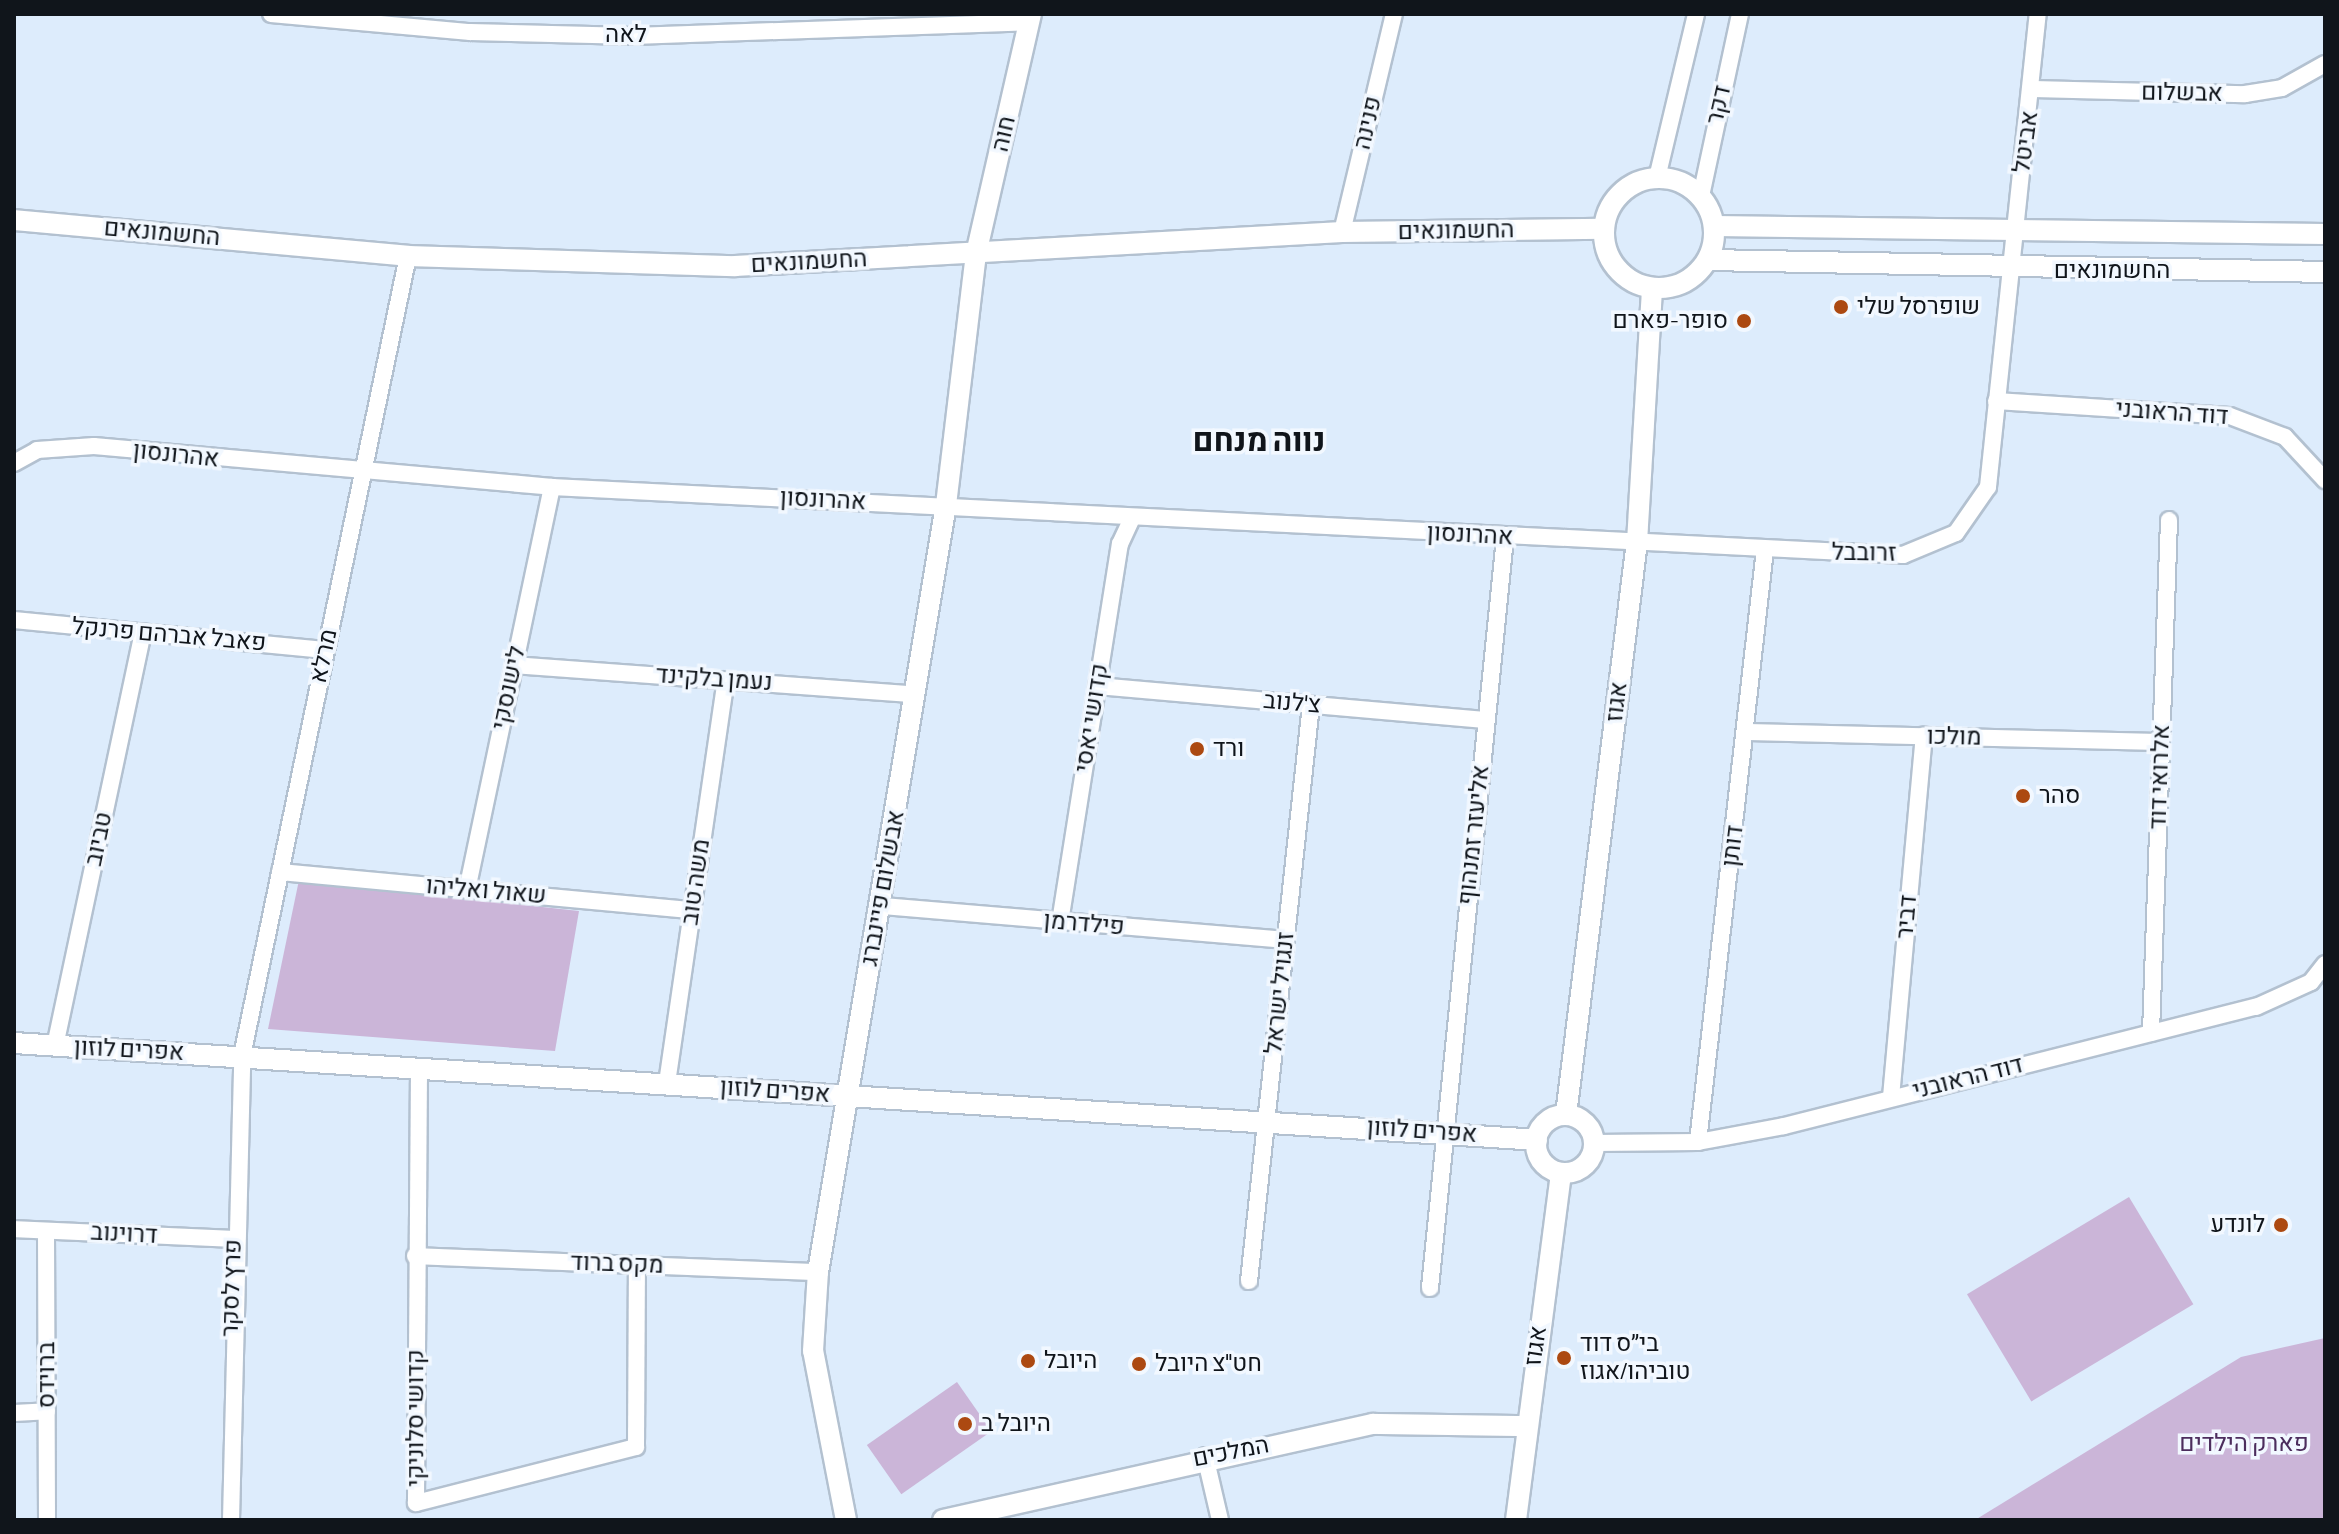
<!DOCTYPE html>
<html>
<head>
<meta charset="utf-8">
<style>
  body { margin:0 }
  #map { position:relative; width:2339px; height:1534px; overflow:hidden; background:#ddecfc; font-family:"Sofia Sans Condensed",Heebo,sans-serif }
  div>[style] { position:absolute }
  .green>* { inset:0; background:#cbb5d8; transform-origin:0 0 }
  .roads { filter:drop-shadow(2px 0 #b3c1d0) drop-shadow(-2px 0 #b3c1d0) drop-shadow(0 2px #b3c1d0) drop-shadow(0 -2px #b3c1d0) }
  .minor>* { height:16px; margin:-8px; padding:0 8px; transform-origin:8px; border-radius:8px; background:#fff }
  .tertiary>* { height:20px; margin:-10px; padding:0 10px; transform-origin:10px; border-radius:10px; background:#fff }
  .tertiary>.ring { margin:-10px; padding:0; box-sizing:content-box; background:none; border:20px solid #fff; border-radius:50% }
  .dots>* { width:22px; height:22px; translate:-50% -50%; box-sizing:border-box; border:4px solid #f2f8ff; border-radius:50% }
  span { translate:-50% -50%; white-space:nowrap; text-align:center; line-height:1.15; -webkit-text-stroke:7px #f2f8ff; paint-order:stroke }
  .street-label { font-size:24px; color:#10151b }
  .poi-label { font-size:24px; color:#10151b }
  .left { translate:0 -50%; text-align:left }
  .right { translate:-100% -50%; text-align:right }
  .park-label { font-size:24px; color:#4c2d5d }
  .district-label { font-size:32px; color:#10151b; font-weight:700 }
  .frame { position:absolute; inset:0; border:16px solid #10151b; pointer-events:none }
</style>
</head>
<body>
<div id="map">
  <div class="green">
    <div style="clip-path:polygon(299px 880px,579px 911px,555px 1051px,268px 1029px)"></div>
    <div style="left:2129px;top:1197px;width:125px;height:189px;rotate:59deg"></div>
    <div style="clip-path:polygon(2325px 1338px,2325px 1520px,1975px 1520px,2241px 1357px)"></div>
    <div style="left:957px;top:1382px;width:60px;height:110px;rotate:55deg"></div>
  </div>
  <div class="roads">
    <div class="minor">
      <div style="left:271px;top:14px;width:200px;rotate:5.2deg"></div>
      <div style="left:470px;top:32px;width:163px;rotate:1.4deg"></div>
      <div style="left:633px;top:36px;width:396px;rotate:-2deg"></div>
      <div style="left:2033px;top:89px;width:212px;rotate:1.4deg"></div>
      <div style="left:2245px;top:94px;width:37px;rotate:-9deg"></div>
      <div style="left:2282px;top:88px;width:49px;rotate:-29.2deg"></div>
      <div style="left:1657px;top:178px;width:169px;rotate:-76.6deg"></div>
      <div style="left:1701px;top:196px;width:186px;rotate:-77.9deg"></div>
      <div style="left:1342px;top:232px;width:224px;rotate:-76.6deg"></div>
      <div style="left:1996px;top:401px;width:234px;rotate:3.7deg"></div>
      <div style="left:2230px;top:416px;width:59px;rotate:20.9deg"></div>
      <div style="left:2285px;top:437px;width:59px;rotate:47.1deg"></div>
      <div style="left:14px;top:463px;width:26px;rotate:-29deg"></div>
      <div style="left:37px;top:450px;width:57px;rotate:-4deg"></div>
      <div style="left:94px;top:446px;width:460px;rotate:5.1deg"></div>
      <div style="left:552px;top:487px;width:1353px;rotate:2.88deg"></div>
      <div style="left:1903px;top:555px;width:57px;rotate:-22.5deg"></div>
      <div style="left:1956px;top:533px;width:56px;rotate:-55.2deg"></div>
      <div style="left:1988px;top:487px;width:476px;rotate:-84deg"></div>
      <div style="left:14px;top:620px;width:312px;rotate:5.5deg"></div>
      <div style="left:514px;top:665px;width:400px;rotate:4.2deg"></div>
      <div style="left:1097px;top:686px;width:390px;rotate:5deg"></div>
      <div style="left:1746px;top:732px;width:415px;rotate:1.4deg"></div>
      <div style="left:280px;top:872px;width:414px;rotate:5.3deg"></div>
      <div style="left:467px;top:890px;width:412px;rotate:-78.1deg"></div>
      <div style="left:882px;top:906px;width:404px;rotate:4.8deg"></div>
      <div style="left:1060px;top:922px;width:383px;rotate:-81deg"></div>
      <div style="left:1120px;top:544px;width:29px;rotate:-65deg"></div>
      <div style="left:2151px;top:1033px;width:513px;rotate:-87.99deg"></div>
      <div style="left:55px;top:1046px;width:422px;rotate:-78deg"></div>
      <div style="left:419px;top:1069px;width:434px;rotate:90.4deg"></div>
      <div style="left:416px;top:1503px;width:227px;rotate:-14.3deg"></div>
      <div style="left:636px;top:1447px;width:182px;rotate:-89.7deg"></div>
      <div style="left:667px;top:1083px;width:407px;rotate:-81.7deg"></div>
      <div style="left:1891px;top:1097px;width:363px;rotate:-84.8deg"></div>
      <div style="left:1698px;top:1142px;width:597px;rotate:-83.55deg"></div>
      <div style="left:1595px;top:1143px;width:103px;rotate:-0.6deg"></div>
      <div style="left:1698px;top:1142px;width:87px;rotate:-10.5deg"></div>
      <div style="left:1784px;top:1126px;width:487px;rotate:-14.2deg"></div>
      <div style="left:2256px;top:1007px;width:60px;rotate:-24.4deg"></div>
      <div style="left:2311px;top:982px;width:23px;rotate:-52deg"></div>
      <div style="left:14px;top:1229px;width:219px;rotate:2.6deg"></div>
      <div style="left:46px;top:1231px;width:289px;rotate:89.8deg"></div>
      <div style="left:415px;top:1256px;width:403px;rotate:2.3deg"></div>
      <div style="left:1249px;top:1281px;width:579px;rotate:-83.86deg"></div>
      <div style="left:1430px;top:1288px;width:754px;rotate:-84.29deg"></div>
      <div style="left:14px;top:1413px;width:33px;rotate:-3deg"></div>
      <div style="left:1205px;top:1456px;width:66px;rotate:76.8deg"></div>
      <div style="left:231px;top:1520px;width:464px;rotate:-88.6deg"></div>
      <div style="left:242px;top:1056px;width:817px;rotate:-78.28deg"></div>
    </div>
    <div class="tertiary">
      <div class="ring" style="left:1604px;top:178px;width:90px;height:90px"></div>
      <div style="left:14px;top:220px;width:396px;rotate:5.2deg"></div>
      <div style="left:408px;top:256px;width:327px;rotate:1.8deg"></div>
      <div style="left:735px;top:266px;width:608px;rotate:-3.21deg"></div>
      <div style="left:1342px;top:232px;width:262px;rotate:-0.7deg"></div>
      <div style="left:1715px;top:226px;width:610px;rotate:0.75deg"></div>
      <div style="left:1708px;top:260px;width:617px;rotate:1.11deg"></div>
      <div style="left:14px;top:1043px;width:1526px;rotate:3.64deg"></div>
      <div class="ring" style="left:1536px;top:1115px;width:38px;height:38px"></div>
      <div style="left:1566px;top:1115px;width:577px;rotate:-82.94deg"></div>
      <div style="left:1637px;top:542px;width:254px;rotate:-86.6deg"></div>
      <div style="left:846px;top:1520px;width:172px;rotate:-101deg"></div>
      <div style="left:813px;top:1351px;width:79px;rotate:-86.4deg"></div>
      <div style="left:818px;top:1272px;width:778px;rotate:-80.53deg"></div>
      <div style="left:946px;top:505px;width:253px;rotate:-83.2deg"></div>
      <div style="left:976px;top:254px;width:246px;rotate:-77.1deg"></div>
      <div style="left:943px;top:1520px;width:441px;rotate:-12.6deg"></div>
      <div style="left:1373px;top:1424px;width:151px;rotate:0.8deg"></div>
      <div style="left:1516px;top:1520px;width:350px;rotate:-82.6deg"></div>
    </div>
  </div>
  <div class="dots">
    <div style="left:1841px;top:307px;background:#ac4911"></div>
    <div style="left:1744px;top:321px;background:#ac4911"></div>
    <div style="left:1197px;top:749px;background:#ac4911"></div>
    <div style="left:2023px;top:796px;background:#ac4911"></div>
    <div style="left:2281px;top:1225px;background:#ac4911"></div>
    <div style="left:1564px;top:1358px;background:#ac4911"></div>
    <div style="left:1028px;top:1361px;background:#ac4911"></div>
    <div style="left:1139px;top:1364px;background:#ac4911"></div>
    <div style="left:965px;top:1424px;background:#ac4911"></div>
  </div>
  <div class="street-label">
    <span style="left:626px;top:35px">לאה</span>
    <span style="left:2182px;top:93px;rotate:1deg">אבשלום</span>
    <span style="left:1719px;top:105px;rotate:-77deg">דקר</span>
    <span style="left:1368px;top:123px;rotate:-77deg">פנינה</span>
    <span style="left:1004px;top:134px;rotate:-77deg">חוה</span>
    <span style="left:2026px;top:142px;rotate:-82deg">אביטל</span>
    <span style="left:1456px;top:231px;rotate:-1deg">החשמונאים</span>
    <span style="left:162px;top:233px;rotate:5deg">החשמונאים</span>
    <span style="left:809px;top:262px;rotate:-3deg">החשמונאים</span>
    <span style="left:2112px;top:271px">החשמונאים</span>
    <span style="left:2172px;top:413px;rotate:4deg">דוד הראובני</span>
    <span style="left:176px;top:455px;rotate:6deg">אהרונסון</span>
    <span style="left:823px;top:500px;rotate:3deg">אהרונסון</span>
    <span style="left:1470px;top:535px;rotate:3deg">אהרונסון</span>
    <span style="left:1864px;top:553px;rotate:1deg">זרובבל</span>
    <span style="left:169px;top:635px;rotate:5deg">פאבל אברהם פרנקל</span>
    <span style="left:324px;top:656px;rotate:-78deg">מרלא</span>
    <span style="left:714px;top:679px;rotate:4deg">נעמן בלקינד</span>
    <span style="left:509px;top:688px;rotate:-78deg">לישנסקי</span>
    <span style="left:1617px;top:702px;rotate:-83deg">אגוז</span>
    <span style="left:1292px;top:703px;rotate:5deg">צ'לנוב</span>
    <span style="left:1092px;top:718px;rotate:-81deg">קדושי יאסי</span>
    <span style="left:1954px;top:737px;rotate:1deg">מולכו</span>
    <span style="left:2160px;top:777px;rotate:-88deg">אלרואי דוד</span>
    <span style="left:1474px;top:835px;rotate:-84deg">אליעזר זמנהוף</span>
    <span style="left:99px;top:839px;rotate:-78deg">טביוב</span>
    <span style="left:1733px;top:846px;rotate:-83deg">דותן</span>
    <span style="left:696px;top:882px;rotate:-82deg">משה טוב</span>
    <span style="left:883px;top:888px;rotate:-80deg">אבשלום פיינברג</span>
    <span style="left:486px;top:891px;rotate:5deg">שאול ואליהו</span>
    <span style="left:1907px;top:917px;rotate:-85deg">דביר</span>
    <span style="left:1084px;top:924px;rotate:5deg">פילדרמן</span>
    <span style="left:1280px;top:993px;rotate:-84deg">זנגויל ישראל</span>
    <span style="left:129px;top:1050px;rotate:3deg">אפרים לוזון</span>
    <span style="left:1968px;top:1078px;rotate:-14deg">דוד הראובני</span>
    <span style="left:775px;top:1091px;rotate:4deg">אפרים לוזון</span>
    <span style="left:1422px;top:1131px;rotate:4deg">אפרים לוזון</span>
    <span style="left:124px;top:1234px;rotate:3deg">דרוינוב</span>
    <span style="left:617px;top:1264px;rotate:2deg">מקס ברוד</span>
    <span style="left:232px;top:1288px;rotate:-88deg">פרץ לסקר</span>
    <span style="left:1536px;top:1346px;rotate:-81deg">אגוז</span>
    <span style="left:47px;top:1375px;rotate:-90deg">ברוידס</span>
    <span style="left:416px;top:1418px;rotate:-90deg">קדושי סלוניקי</span>
    <span style="left:1231px;top:1452px;rotate:-11deg">המלכים</span>
  </div>
  <div class="poi-label">
    <span class="left" style="left:1857px;top:307px">שופרסל שלי</span>
    <span class="right" style="left:1728px;top:321px">סופר-פארם</span>
    <span class="left" style="left:1213px;top:749px">ורד</span>
    <span class="left" style="left:2039px;top:796px">סהר</span>
    <span class="right" style="left:2265px;top:1225px">לונדע</span>
    <span class="left" style="left:1580px;top:1358px">בי״ס דוד<br>טוביהו/אגוז</span>
    <span class="left" style="left:1044px;top:1361px">היובל</span>
    <span class="left" style="left:1155px;top:1364px">חט"צ היובל</span>
    <span class="left" style="left:981px;top:1424px">היובל ב</span>
  </div>
  <div class="park-label">
    <span style="left:2244px;top:1444px">פארק הילדים</span>
  </div>
  <div class="district-label">
    <span style="left:1259px;top:442px">נווה מנחם</span>
  </div>
  <div class="frame"></div>
</div>
</body>
</html>
